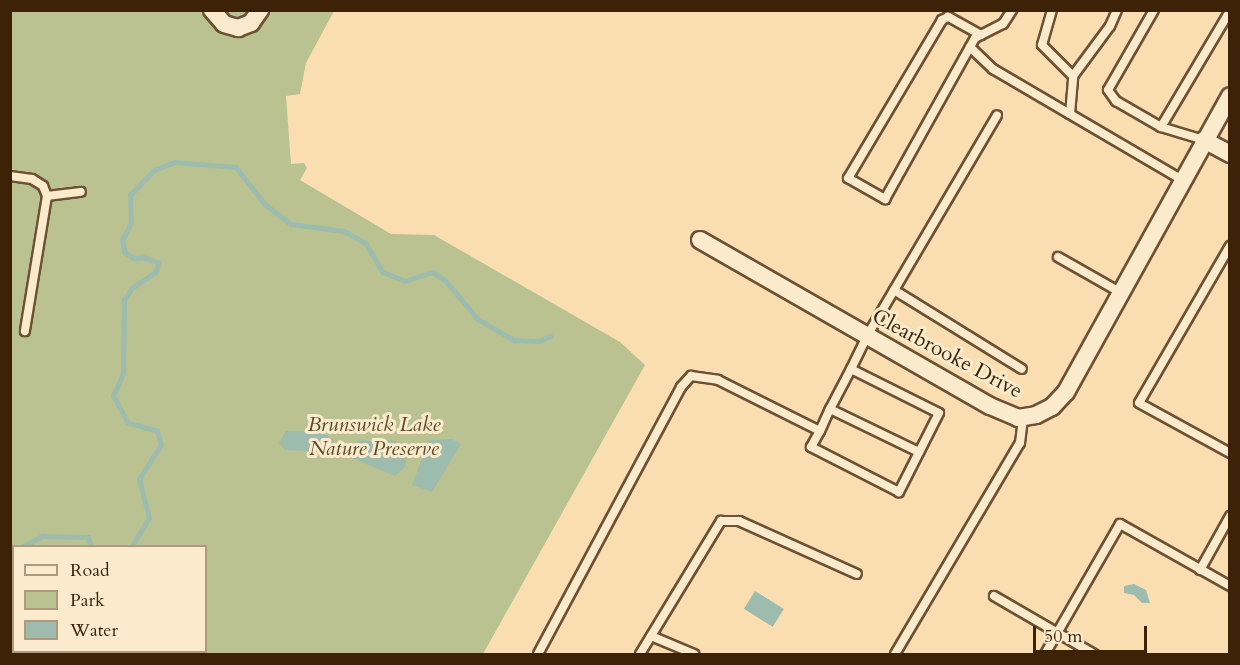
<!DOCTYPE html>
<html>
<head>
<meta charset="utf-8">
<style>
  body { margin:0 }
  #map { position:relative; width:1240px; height:665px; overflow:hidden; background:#fadeb2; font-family:Cardo,serif }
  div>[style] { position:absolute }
  .green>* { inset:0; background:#b9c290 }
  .water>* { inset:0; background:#9ebcad; transform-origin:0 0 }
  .stream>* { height:4.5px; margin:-2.25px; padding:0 2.25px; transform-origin:2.25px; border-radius:2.25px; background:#9ebcad }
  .roads { filter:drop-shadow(2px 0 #6c5132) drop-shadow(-2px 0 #6c5132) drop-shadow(0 2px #6c5132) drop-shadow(0 -2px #6c5132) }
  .lane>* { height:8px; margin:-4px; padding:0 4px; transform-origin:4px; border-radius:4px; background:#fceacd }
  .street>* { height:16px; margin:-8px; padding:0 8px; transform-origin:8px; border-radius:8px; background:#fceacd }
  span { translate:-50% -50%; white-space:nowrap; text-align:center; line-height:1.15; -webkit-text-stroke:6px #fceacd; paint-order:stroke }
  .street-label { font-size:21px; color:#3d2208 }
  .park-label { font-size:21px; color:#5c4a2a; font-style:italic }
  .frame { position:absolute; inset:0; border:12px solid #3d2208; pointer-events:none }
  .legend { position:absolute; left:12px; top:545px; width:195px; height:108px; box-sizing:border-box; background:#fceacd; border:2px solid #b09a7e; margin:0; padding:8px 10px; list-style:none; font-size:18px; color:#3d2208 }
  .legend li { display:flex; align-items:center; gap:12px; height:30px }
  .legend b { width:30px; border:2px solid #b09a7e }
  .scale { position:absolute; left:1033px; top:626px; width:114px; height:27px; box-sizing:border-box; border:3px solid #3d2208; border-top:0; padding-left:8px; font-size:18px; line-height:21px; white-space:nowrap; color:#3d2208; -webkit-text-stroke:4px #fceacd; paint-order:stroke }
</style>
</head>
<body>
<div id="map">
  <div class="green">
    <div style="clip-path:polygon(evenodd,10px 11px,334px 11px,306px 63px,300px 94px,286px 96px,291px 164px,304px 163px,307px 168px,300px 180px,391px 234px,434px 235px,620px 342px,645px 365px,483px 654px,11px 654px,10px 11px,14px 546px,206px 546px,206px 652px,14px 652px,14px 546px)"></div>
  </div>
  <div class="water">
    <div style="clip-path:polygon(286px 431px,321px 432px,334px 440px,329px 452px,285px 450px,279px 443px)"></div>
    <div style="clip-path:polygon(452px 439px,461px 444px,432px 492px,412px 485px,429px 440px)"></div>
    <div style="clip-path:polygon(391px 440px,408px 447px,405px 467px,395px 476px,352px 458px,348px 452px,357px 441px)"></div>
    <div style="clip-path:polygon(1134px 584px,1146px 590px,1150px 603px,1142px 603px,1134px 595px,1124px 593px,1124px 586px)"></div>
    <div style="left:755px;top:591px;width:34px;height:21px;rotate:32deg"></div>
  </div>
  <div class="stream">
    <div style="left:24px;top:546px;width:21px;rotate:-29deg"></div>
    <div style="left:42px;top:536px;width:46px;rotate:1.2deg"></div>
    <div style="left:88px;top:537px;width:10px;rotate:66deg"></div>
    <div style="left:132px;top:546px;width:33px;rotate:-59deg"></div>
    <div style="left:149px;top:518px;width:40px;rotate:-104.4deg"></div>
    <div style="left:139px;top:479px;width:40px;rotate:-57.1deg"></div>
    <div style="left:161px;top:445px;width:15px;rotate:-106deg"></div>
    <div style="left:157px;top:431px;width:30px;rotate:-165deg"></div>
    <div style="left:128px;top:423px;width:31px;rotate:-119deg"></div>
    <div style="left:113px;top:396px;width:24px;rotate:-66deg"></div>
    <div style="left:123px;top:374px;width:74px;rotate:-89.2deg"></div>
    <div style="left:124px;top:300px;width:14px;rotate:-56deg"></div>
    <div style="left:132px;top:288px;width:29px;rotate:-34deg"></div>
    <div style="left:156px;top:272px;width:9px;rotate:-77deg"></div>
    <div style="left:158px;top:263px;width:15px;rotate:-160deg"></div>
    <div style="left:144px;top:258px;width:10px;rotate:174deg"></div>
    <div style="left:134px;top:259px;width:11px;rotate:-146deg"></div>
    <div style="left:125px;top:253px;width:13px;rotate:-103deg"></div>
    <div style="left:122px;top:240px;width:19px;rotate:-62deg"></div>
    <div style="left:131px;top:223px;width:28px;rotate:-92deg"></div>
    <div style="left:130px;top:195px;width:35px;rotate:-46deg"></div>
    <div style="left:154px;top:170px;width:22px;rotate:-21deg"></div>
    <div style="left:175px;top:162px;width:61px;rotate:4.7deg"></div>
    <div style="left:236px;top:167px;width:47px;rotate:51.9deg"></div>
    <div style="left:265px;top:204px;width:33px;rotate:38deg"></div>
    <div style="left:291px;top:224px;width:53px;rotate:7.5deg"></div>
    <div style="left:344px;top:231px;width:25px;rotate:29deg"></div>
    <div style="left:366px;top:243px;width:34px;rotate:60deg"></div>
    <div style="left:383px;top:272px;width:24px;rotate:22deg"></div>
    <div style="left:405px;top:281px;width:29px;rotate:-18deg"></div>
    <div style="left:433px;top:272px;width:16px;rotate:35deg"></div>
    <div style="left:446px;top:281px;width:50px;rotate:49.9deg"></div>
    <div style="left:478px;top:319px;width:42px;rotate:30.3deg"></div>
    <div style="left:514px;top:340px;width:25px;rotate:2deg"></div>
    <div style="left:539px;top:341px;width:12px;rotate:-24deg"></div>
    <div style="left:10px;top:566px;width:6px;rotate:-45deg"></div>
    <div style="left:10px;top:631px;width:4px"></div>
    <div style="left:108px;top:652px;width:4px;rotate:27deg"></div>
  </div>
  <div class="roads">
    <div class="lane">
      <div style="left:1052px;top:10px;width:36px;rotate:106deg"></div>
      <div style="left:1042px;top:45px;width:44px;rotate:45deg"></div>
      <div style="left:1154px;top:10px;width:92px;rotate:119.9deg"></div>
      <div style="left:1108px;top:90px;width:14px;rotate:54deg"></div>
      <div style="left:1116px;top:101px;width:52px;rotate:30deg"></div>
      <div style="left:981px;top:35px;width:38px;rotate:-151deg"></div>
      <div style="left:948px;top:17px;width:7px;rotate:153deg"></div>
      <div style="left:942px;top:20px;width:184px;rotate:120.7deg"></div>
      <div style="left:848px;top:178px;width:43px;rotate:29.6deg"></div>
      <div style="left:885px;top:199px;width:184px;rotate:-60.8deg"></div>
      <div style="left:975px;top:38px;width:31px;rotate:-27deg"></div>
      <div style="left:1003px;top:24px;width:17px;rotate:-57deg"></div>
      <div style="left:970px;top:47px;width:32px;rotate:44deg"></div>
      <div style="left:993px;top:69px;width:219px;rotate:30.4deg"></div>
      <div style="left:1070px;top:114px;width:38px;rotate:-85deg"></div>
      <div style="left:1073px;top:76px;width:62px;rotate:-53.5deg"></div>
      <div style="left:1110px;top:26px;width:17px;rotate:-66deg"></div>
      <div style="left:1204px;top:140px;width:45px;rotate:-163.2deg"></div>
      <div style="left:1161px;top:127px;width:135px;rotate:-59.3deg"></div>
      <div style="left:10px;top:176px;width:22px;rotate:8deg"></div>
      <div style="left:32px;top:179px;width:13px;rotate:32deg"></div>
      <div style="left:43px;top:186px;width:11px;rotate:68deg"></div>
      <div style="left:47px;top:196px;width:137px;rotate:99.3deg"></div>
      <div style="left:47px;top:196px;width:34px;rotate:-7deg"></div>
      <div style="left:1230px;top:246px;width:181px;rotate:120.1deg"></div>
      <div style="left:1139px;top:403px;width:104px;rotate:28.8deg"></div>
      <div style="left:1058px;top:257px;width:75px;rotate:29.6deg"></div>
      <div style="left:894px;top:290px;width:150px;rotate:31.7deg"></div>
      <div style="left:851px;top:369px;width:98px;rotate:26.6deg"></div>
      <div style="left:939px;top:413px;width:89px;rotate:116.9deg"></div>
      <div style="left:899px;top:492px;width:99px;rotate:-152.9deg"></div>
      <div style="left:811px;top:447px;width:18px;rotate:-61deg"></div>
      <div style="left:820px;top:431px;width:24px;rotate:-66deg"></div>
      <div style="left:830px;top:409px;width:45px;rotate:-62.3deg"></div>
      <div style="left:851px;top:369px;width:37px;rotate:-64deg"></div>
      <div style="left:867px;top:336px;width:256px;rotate:-59.5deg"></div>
      <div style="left:830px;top:409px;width:99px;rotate:25.8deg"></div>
      <div style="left:1200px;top:570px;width:62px;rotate:-60.9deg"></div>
      <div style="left:994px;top:596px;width:116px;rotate:30.1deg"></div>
      <div style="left:651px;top:636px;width:47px;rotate:22.7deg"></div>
      <div style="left:538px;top:654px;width:303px;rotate:-61.8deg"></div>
      <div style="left:681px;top:387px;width:15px;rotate:-48deg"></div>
      <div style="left:691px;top:376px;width:27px;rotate:8deg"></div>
      <div style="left:718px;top:380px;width:114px;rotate:26.6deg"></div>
      <div style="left:640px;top:654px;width:156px;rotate:-58.7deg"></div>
      <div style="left:721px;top:521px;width:18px"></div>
      <div style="left:739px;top:521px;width:129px;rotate:24.2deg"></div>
      <div style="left:895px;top:654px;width:245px;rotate:-59.4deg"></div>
      <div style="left:1020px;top:443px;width:26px;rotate:-83deg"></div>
      <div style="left:1045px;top:654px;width:150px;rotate:-60deg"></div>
      <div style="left:1120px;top:524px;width:126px;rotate:29.4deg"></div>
    </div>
    <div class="street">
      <div style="left:212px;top:10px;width:18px;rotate:49deg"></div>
      <div style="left:224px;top:24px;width:15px;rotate:16deg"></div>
      <div style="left:238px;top:28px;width:14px;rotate:-21deg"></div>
      <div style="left:251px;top:23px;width:16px;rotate:-55deg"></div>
      <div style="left:1204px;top:140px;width:30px;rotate:28deg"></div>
      <div style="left:700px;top:240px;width:334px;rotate:29.8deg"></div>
      <div style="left:990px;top:406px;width:30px;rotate:23deg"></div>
      <div style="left:1018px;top:418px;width:18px;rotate:-9deg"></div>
      <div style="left:1036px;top:415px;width:18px;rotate:-27deg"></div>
      <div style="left:1052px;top:407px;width:21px;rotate:-47deg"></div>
      <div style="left:1066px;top:392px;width:338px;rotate:-61deg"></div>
    </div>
  </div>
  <div class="street-label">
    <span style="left:947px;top:354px;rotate:28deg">Clearbrooke Drive</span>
  </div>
  <div class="park-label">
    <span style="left:374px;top:437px">Brunswick Lake<br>Nature Preserve</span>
  </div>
  <div class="frame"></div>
  <ul class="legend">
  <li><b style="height:8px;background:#fceacd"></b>Road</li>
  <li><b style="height:16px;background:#b9c290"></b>Park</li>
  <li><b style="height:16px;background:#9ebcad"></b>Water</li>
  </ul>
  <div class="scale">50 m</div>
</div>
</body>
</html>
